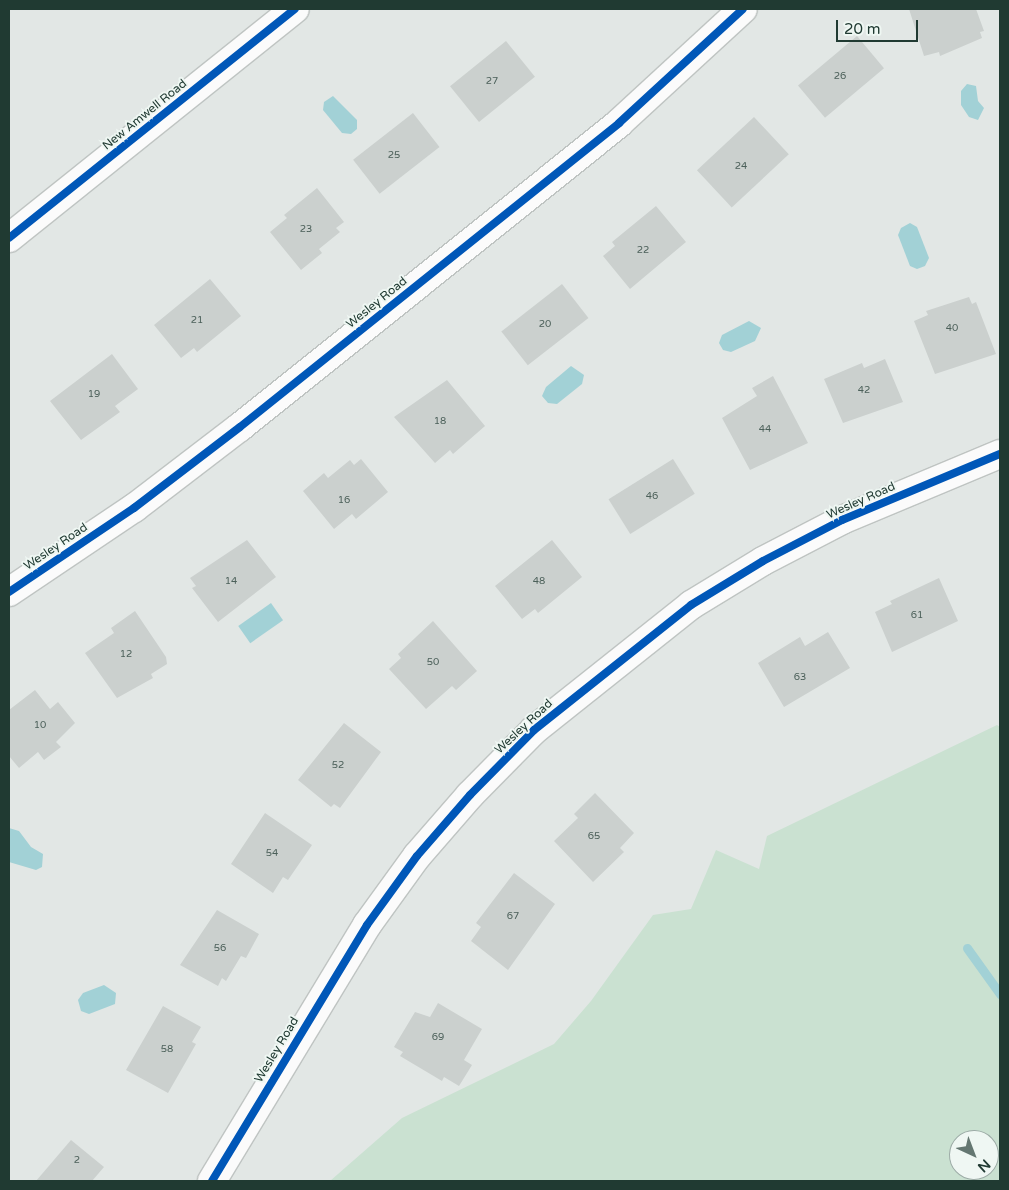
<!DOCTYPE html>
<html>
<head>
<meta charset="utf-8">
<style>
  body { margin:0 }
  #map { position:relative; width:1009px; height:1190px; overflow:hidden; background:#e2e7e5; font-family:"Varela Round",sans-serif }
  div>[style] { position:absolute }
  .green>* { inset:0; background:#cae1d1 }
  .water>* { inset:0; background:#a2d1d6; transform-origin:0 0 }
  .stream>* { height:9px; margin:-4.5px; padding:0 4.5px; transform-origin:4.5px; border-radius:4.5px; background:#a2d1d6 }
  .building>* { inset:0; background:#cbd0ce; transform-origin:0 0 }
  .roads { filter:drop-shadow(1px 0 #bfc4c2) drop-shadow(-1px 0 #bfc4c2) drop-shadow(0 1px #bfc4c2) drop-shadow(0 -1px #bfc4c2) }
  .minor>* { height:28px; margin:-14px; padding:0 14px; transform-origin:14px; border-radius:14px; background:#fbfbfb }
  .tertiary>* { height:28px; margin:-14px; padding:0 14px; transform-origin:14px; border-radius:14px; background:#fbfbfb }
  .cycleway>* { height:8px; margin:-4px; padding:0 4px; transform-origin:4px; border-radius:4px; background:#0057b8 }
  span { translate:-50% -50%; white-space:nowrap; text-align:center; line-height:1.15; -webkit-text-stroke:4px #eff7f3; paint-order:stroke }
  .number-label { font-size:10px; color:#4c605a }
  .number-label span { -webkit-text-stroke-width:0 }
  .street-label { font-size:12px; color:#203a32 }
  .frame { position:absolute; inset:0; border:10px solid #203a32; pointer-events:none }
  .north { position:absolute; left:949px; top:1130px; width:50px; height:50px; box-sizing:border-box; background:#eff7f3; border:1px solid #9caba6; border-radius:50%; rotate:137deg; font-size:14px; font-weight:700; line-height:20px; text-align:center; color:#203a32 }
  .north::after { content:''; display:block; margin:auto; width:18px; height:22px; background:#647771; clip-path:polygon(50% 0,100% 100%,50% 72%,0 100%) }
  .scale { position:absolute; left:836px; top:20px; width:82px; height:22px; box-sizing:border-box; border:2px solid #203a32; border-top:0; padding-left:6px; font-size:15px; line-height:18px; white-space:nowrap; color:#203a32; -webkit-text-stroke:4px #eff7f3; paint-order:stroke }
</style>
</head>
<body>
<div id="map">
  <div class="green">
    <div style="clip-path:polygon(evenodd,997px 725px,1000px 727px,1000px 1181px,330px 1181px,402px 1118px,554px 1044px,591px 1001px,653px 915px,691px 909px,716px 850px,759px 869px,767px 836px,997px 725px,959px 1140px,989px 1140px,989px 1170px,959px 1170px,959px 1140px)"></div>
  </div>
  <div class="water">
    <div style="clip-path:polygon(967px 84px,976px 86px,978px 101px,984px 108px,978px 120px,969px 117px,961px 105px,961px 91px)"></div>
    <div style="clip-path:polygon(333px 96px,357px 120px,357px 129px,351px 134px,342px 133px,323px 110px,324px 102px)"></div>
    <div style="clip-path:polygon(910px 223px,917px 227px,929px 258px,925px 266px,917px 269px,910px 266px,898px 235px,901px 228px)"></div>
    <div style="clip-path:polygon(749px 321px,761px 328px,755px 341px,731px 352px,723px 350px,719px 343px,722px 335px)"></div>
    <div style="clip-path:polygon(571px 366px,584px 375px,582px 384px,557px 404px,548px 403px,542px 396px,546px 387px)"></div>
    <div style="left:271px;top:603px;width:21px;height:40px;rotate:55deg"></div>
    <div style="clip-path:polygon(9px 828px,19px 831px,31px 847px,43px 854px,42px 867px,36px 870px,9px 862px)"></div>
    <div style="clip-path:polygon(104px 985px,116px 993px,115px 1004px,89px 1014px,81px 1011px,78px 1000px,83px 993px)"></div>
  </div>
  <div class="stream">
    <div style="left:967px;top:948px;width:57px;rotate:54.3deg"></div>
  </div>
  <div class="building">
    <div style="clip-path:polygon(909px 9px,976px 9px,984px 31px,980px 32px,982px 38px,940px 56px,939px 52px,924px 56px)"></div>
    <div style="left:857px;top:36px;width:42px;height:77px;rotate:50deg"></div>
    <div style="left:506px;top:41px;width:46px;height:72px;rotate:51deg"></div>
    <div style="left:413px;top:113px;width:43px;height:76px;rotate:52deg"></div>
    <div style="left:754px;top:117px;width:51px;height:78px;rotate:47deg"></div>
    <div style="clip-path:polygon(317px 188px,344px 222px,336px 228px,340px 232px,319px 249px,322px 253px,301px 270px,270px 232px,287px 218px,284px 215px)"></div>
    <div style="clip-path:polygon(656px 206px,686px 242px,630px 289px,603px 256px,615px 246px,612px 242px)"></div>
    <div style="clip-path:polygon(210px 279px,241px 316px,197px 352px,194px 348px,181px 358px,154px 325px)"></div>
    <div style="left:562px;top:284px;width:43px;height:77px;rotate:52deg"></div>
    <div style="clip-path:polygon(969px 297px,972px 304px,976px 302px,996px 354px,935px 374px,914px 321px,928px 315px,926px 311px)"></div>
    <div style="clip-path:polygon(112px 354px,138px 389px,115px 406px,120px 412px,81px 440px,50px 401px)"></div>
    <div style="clip-path:polygon(885px 359px,903px 402px,843px 423px,824px 379px,862px 363px,864px 368px)"></div>
    <div style="clip-path:polygon(773px 376px,808px 443px,750px 470px,722px 418px,757px 396px,752px 388px)"></div>
    <div style="clip-path:polygon(447px 380px,485px 426px,453px 454px,450px 450px,435px 463px,394px 417px)"></div>
    <div style="clip-path:polygon(361px 459px,388px 492px,356px 519px,352px 514px,334px 529px,303px 491px,324px 473px,328px 478px,350px 460px,354px 465px)"></div>
    <div style="left:673px;top:459px;width:41px;height:76px;rotate:58deg"></div>
    <div style="clip-path:polygon(247px 540px,276px 577px,218px 622px,192px 588px,196px 586px,190px 578px)"></div>
    <div style="clip-path:polygon(552px 540px,582px 577px,538px 613px,535px 609px,522px 619px,495px 586px)"></div>
    <div style="clip-path:polygon(939px 578px,958px 621px,892px 652px,875px 612px,892px 604px,890px 601px)"></div>
    <div style="clip-path:polygon(135px 611px,166px 657px,167px 664px,151px 674px,153px 678px,117px 698px,85px 653px,114px 633px,111px 628px)"></div>
    <div style="clip-path:polygon(433px 621px,477px 671px,456px 690px,452px 686px,426px 709px,389px 669px,401px 658px,398px 654px)"></div>
    <div style="clip-path:polygon(828px 632px,850px 668px,784px 707px,758px 663px,800px 637px,805px 646px)"></div>
    <div style="clip-path:polygon(35px 690px,50px 709px,58px 702px,75px 723px,56px 742px,61px 747px,44px 760px,38px 752px,19px 768px,9px 756px,9px 710px)"></div>
    <div style="clip-path:polygon(344px 723px,381px 752px,340px 808px,334px 804px,331px 807px,298px 780px)"></div>
    <div style="clip-path:polygon(595px 793px,634px 833px,620px 848px,624px 852px,593px 882px,554px 841px,578px 818px,574px 814px)"></div>
    <div style="clip-path:polygon(265px 813px,312px 845px,288px 880px,283px 877px,273px 893px,231px 864px)"></div>
    <div style="clip-path:polygon(514px 873px,555px 904px,508px 970px,471px 941px,481px 927px,476px 923px)"></div>
    <div style="clip-path:polygon(217px 910px,259px 934px,246px 958px,241px 956px,226px 981px,222px 978px,218px 986px,180px 965px)"></div>
    <div style="clip-path:polygon(438px 1003px,482px 1029px,464px 1060px,472px 1065px,459px 1086px,444px 1077px,442px 1081px,400px 1056px,403px 1052px,394px 1047px,415px 1012px,430px 1017px)"></div>
    <div style="clip-path:polygon(163px 1006px,201px 1027px,192px 1042px,196px 1044px,168px 1093px,126px 1070px)"></div>
    <div style="clip-path:polygon(71px 1140px,104px 1167px,92px 1181px,36px 1181px)"></div>
  </div>
  <div class="roads">
    <div class="minor">
      <div style="left:9px;top:592px;width:151px;rotate:-33.9deg"></div>
      <div style="left:134px;top:508px;width:133px;rotate:-37.4deg"></div>
      <div style="left:240px;top:427px;width:486px;rotate:-38.7deg"></div>
      <div style="left:619px;top:123px;width:168px;rotate:-42.6deg"></div>
      <div style="left:212px;top:1181px;width:299px;rotate:-58.8deg"></div>
      <div style="left:367px;top:925px;width:85px;rotate:-54.1deg"></div>
      <div style="left:417px;top:856px;width:81px;rotate:-49deg"></div>
      <div style="left:470px;top:795px;width:91px;rotate:-45.4deg"></div>
      <div style="left:534px;top:730px;width:201px;rotate:-38.5deg"></div>
      <div style="left:691px;top:605px;width:84px;rotate:-31.4deg"></div>
      <div style="left:763px;top:561px;width:89px;rotate:-27.4deg"></div>
      <div style="left:842px;top:520px;width:171px;rotate:-22.7deg"></div>
    </div>
    <div class="tertiary">
      <div style="left:9px;top:238px;width:366px;rotate:-38.7deg"></div>
    </div>
  </div>
  <div class="cycleway">
    <div style="left:9px;top:238px;width:366px;rotate:-38.7deg"></div>
    <div style="left:9px;top:592px;width:151px;rotate:-33.9deg"></div>
    <div style="left:134px;top:508px;width:133px;rotate:-37.4deg"></div>
    <div style="left:240px;top:427px;width:486px;rotate:-38.7deg"></div>
    <div style="left:619px;top:123px;width:168px;rotate:-42.6deg"></div>
    <div style="left:212px;top:1181px;width:299px;rotate:-58.8deg"></div>
    <div style="left:367px;top:925px;width:85px;rotate:-54.1deg"></div>
    <div style="left:417px;top:856px;width:81px;rotate:-49deg"></div>
    <div style="left:470px;top:795px;width:91px;rotate:-45.4deg"></div>
    <div style="left:534px;top:730px;width:201px;rotate:-38.5deg"></div>
    <div style="left:691px;top:605px;width:84px;rotate:-31.4deg"></div>
    <div style="left:763px;top:561px;width:89px;rotate:-27.4deg"></div>
    <div style="left:842px;top:520px;width:171px;rotate:-22.7deg"></div>
  </div>
  <div class="number-label">
    <span style="left:840px;top:77px">26</span>
    <span style="left:492px;top:82px">27</span>
    <span style="left:394px;top:156px">25</span>
    <span style="left:741px;top:167px">24</span>
    <span style="left:306px;top:230px">23</span>
    <span style="left:643px;top:251px">22</span>
    <span style="left:197px;top:321px">21</span>
    <span style="left:545px;top:325px">20</span>
    <span style="left:952px;top:329px">40</span>
    <span style="left:864px;top:391px">42</span>
    <span style="left:94px;top:395px">19</span>
    <span style="left:440px;top:422px">18</span>
    <span style="left:765px;top:430px">44</span>
    <span style="left:652px;top:497px">46</span>
    <span style="left:344px;top:501px">16</span>
    <span style="left:231px;top:582px">14</span>
    <span style="left:539px;top:582px">48</span>
    <span style="left:917px;top:616px">61</span>
    <span style="left:126px;top:655px">12</span>
    <span style="left:433px;top:663px">50</span>
    <span style="left:800px;top:678px">63</span>
    <span style="left:40px;top:726px">10</span>
    <span style="left:338px;top:766px">52</span>
    <span style="left:594px;top:837px">65</span>
    <span style="left:272px;top:854px">54</span>
    <span style="left:513px;top:917px">67</span>
    <span style="left:220px;top:949px">56</span>
    <span style="left:438px;top:1038px">69</span>
    <span style="left:167px;top:1050px">58</span>
    <span style="left:77px;top:1161px">2</span>
  </div>
  <div class="street-label">
    <span style="left:145px;top:115px;rotate:-39deg">New Amwell Road</span>
    <span style="left:377px;top:303px;rotate:-39deg">Wesley Road</span>
    <span style="left:861px;top:501px;rotate:-24deg">Wesley Road</span>
    <span style="left:56px;top:547px;rotate:-34deg">Wesley Road</span>
    <span style="left:524px;top:727px;rotate:-43deg">Wesley Road</span>
    <span style="left:277px;top:1050px;rotate:-59deg">Wesley Road</span>
  </div>
  <div class="frame"></div>
  <div class="north">N</div>
  <div class="scale">20 m</div>
</div>
</body>
</html>
